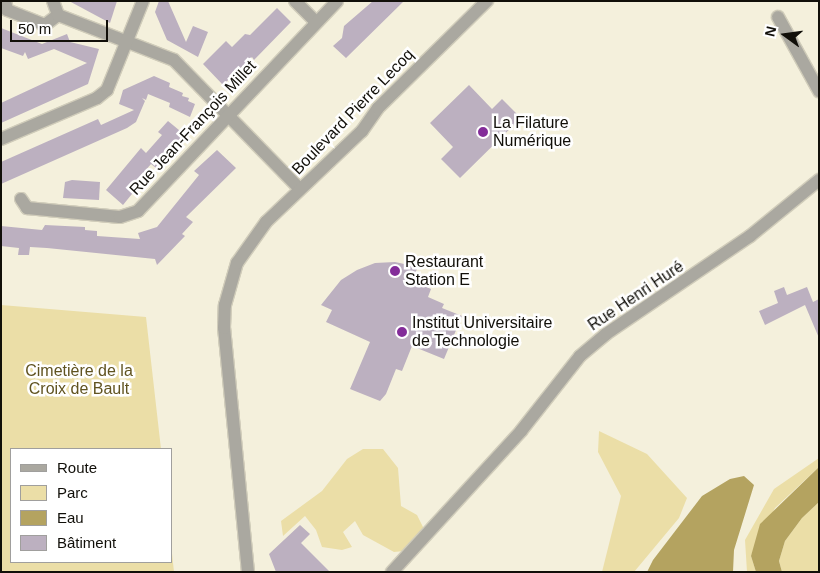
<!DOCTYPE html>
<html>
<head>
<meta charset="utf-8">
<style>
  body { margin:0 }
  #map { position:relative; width:820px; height:573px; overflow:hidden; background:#f4f0dc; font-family:Arial,sans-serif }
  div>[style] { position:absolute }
  .green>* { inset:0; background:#ebdea7 }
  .water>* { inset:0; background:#b4a360 }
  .building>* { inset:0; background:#bcb0c0 }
  .roads { filter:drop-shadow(1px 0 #d0ccba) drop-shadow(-1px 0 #d0ccba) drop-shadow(0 1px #d0ccba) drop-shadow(0 -1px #d0ccba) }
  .minor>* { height:12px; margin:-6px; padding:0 6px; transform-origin:6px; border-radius:6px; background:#aaa8a0 }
  .dots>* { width:14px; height:14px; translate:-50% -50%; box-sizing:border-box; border:2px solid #fff; border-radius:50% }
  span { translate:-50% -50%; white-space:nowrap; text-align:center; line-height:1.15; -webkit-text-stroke:5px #fff; paint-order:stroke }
  .street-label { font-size:16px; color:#110f09 }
  .poi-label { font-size:16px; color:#110f09 }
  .left { translate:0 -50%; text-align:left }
  .park-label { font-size:16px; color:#605320 }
  .frame { position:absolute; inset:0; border:2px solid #110f09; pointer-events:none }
  .legend { position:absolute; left:10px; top:448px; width:162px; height:115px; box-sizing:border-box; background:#fff; border:1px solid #a09f9d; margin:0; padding:6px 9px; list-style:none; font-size:15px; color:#110f09 }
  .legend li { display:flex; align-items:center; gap:10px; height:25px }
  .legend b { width:25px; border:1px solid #a09f9d }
  .north { position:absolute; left:760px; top:10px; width:50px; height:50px; -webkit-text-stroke:4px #fff; paint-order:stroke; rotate:284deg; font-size:14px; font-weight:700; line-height:20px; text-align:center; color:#110f09 }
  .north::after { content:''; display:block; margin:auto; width:18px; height:22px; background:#110f09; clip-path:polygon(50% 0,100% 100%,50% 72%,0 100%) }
  .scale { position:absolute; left:10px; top:20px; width:98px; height:22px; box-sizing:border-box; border:2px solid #110f09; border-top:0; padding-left:6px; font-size:15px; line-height:18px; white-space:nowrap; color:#110f09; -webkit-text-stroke:4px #fff; paint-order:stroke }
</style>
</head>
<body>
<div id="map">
  <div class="green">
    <div style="clip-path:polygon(1px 305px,146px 317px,161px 449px,11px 449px,11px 562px,171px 562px,171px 544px,174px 572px,1px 572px)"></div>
    <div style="clip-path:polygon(599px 431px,647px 454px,687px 498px,679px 518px,634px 572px,602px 572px,621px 496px,598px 452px)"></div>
    <div style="clip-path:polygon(363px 449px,383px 449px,398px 468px,401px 506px,417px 515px,424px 529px,404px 551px,394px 552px,363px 535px,355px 521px,343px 532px,352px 547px,342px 550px,322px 547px,316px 530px,305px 516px,283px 536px,281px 521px,322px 491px,347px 459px)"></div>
    <div style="clip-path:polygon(819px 458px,819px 467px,775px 508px,751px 556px,756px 572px,747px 572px,745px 540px,774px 489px)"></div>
    <div style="clip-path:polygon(819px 502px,819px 572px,782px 572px,779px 561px,785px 541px,802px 518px)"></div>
  </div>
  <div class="water">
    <div style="clip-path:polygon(819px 467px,819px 502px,802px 518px,785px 541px,779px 561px,782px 572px,756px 572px,751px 556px,760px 524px)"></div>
    <div style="clip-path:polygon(744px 476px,754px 485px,734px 550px,733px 572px,647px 572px,653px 560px,702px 496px,730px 479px)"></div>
  </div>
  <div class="building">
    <div style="clip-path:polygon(69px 1px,117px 1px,110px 23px)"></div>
    <div style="clip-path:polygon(159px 1px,168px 1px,186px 42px,193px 26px,208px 32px,198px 57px,167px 40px,155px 12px)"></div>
    <div style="clip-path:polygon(373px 1px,404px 1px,346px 58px,333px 46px,342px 38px,344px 26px)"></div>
    <div style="clip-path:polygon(277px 8px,291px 22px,254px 60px,252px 57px,223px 85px,203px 64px,226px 41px,232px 47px,245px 34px,250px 35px)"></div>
    <div style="clip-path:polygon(1px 28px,42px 44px,67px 34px,70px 42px,99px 49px,88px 84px,1px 123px,1px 103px,87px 63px,54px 49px,28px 59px,25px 52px,23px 56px,1px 48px)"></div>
    <div style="clip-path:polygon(154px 76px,170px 83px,169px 87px,183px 93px,182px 96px,189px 98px,188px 101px,195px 104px,190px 117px,169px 107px,170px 103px,148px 94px,146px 100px,142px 98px,145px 101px,136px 122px,127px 128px,1px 184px,1px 162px,98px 119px,101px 125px,134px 110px,119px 104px,123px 90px)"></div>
    <div style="clip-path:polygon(469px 85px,492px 109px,502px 99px,521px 118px,460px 178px,441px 159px,453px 147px,430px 123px)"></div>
    <div style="clip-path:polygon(168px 121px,185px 135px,156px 168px,151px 164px,133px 185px,136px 189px,123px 205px,106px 190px,141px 148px,146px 153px,162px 135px,158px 132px)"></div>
    <div style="clip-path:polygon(217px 150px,236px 168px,186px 217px,193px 222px,182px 234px,185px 236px,157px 265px,155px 259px,47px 248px,30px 247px,29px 255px,18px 255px,19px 248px,1px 246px,1px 226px,42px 230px,45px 225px,85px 227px,85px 230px,97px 231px,97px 236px,140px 239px,138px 233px,157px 227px,199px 175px,194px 171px)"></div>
    <div style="clip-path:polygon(72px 180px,100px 182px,99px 200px,63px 198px,65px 182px)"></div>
    <div style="clip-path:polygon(395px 262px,418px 267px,412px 280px,431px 289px,428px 297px,444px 304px,442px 308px,462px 316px,444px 359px,412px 346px,402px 371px,396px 369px,386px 394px,380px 401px,350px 389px,370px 342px,326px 322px,332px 310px,321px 305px,341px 280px,357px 270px,375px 263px)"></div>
    <div style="clip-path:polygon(784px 287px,787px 295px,807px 287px,813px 302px,819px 299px,819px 338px,805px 305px,765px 325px,759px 311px,778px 303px,774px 291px)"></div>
    <div style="clip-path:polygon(300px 525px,310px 534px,301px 543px,330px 572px,276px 572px,269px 554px)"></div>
  </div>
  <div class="roads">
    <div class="minor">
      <div style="left:5px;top:1px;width:9px;rotate:77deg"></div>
      <div style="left:7px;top:10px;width:41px;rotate:21.5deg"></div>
      <div style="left:45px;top:25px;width:16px;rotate:-38deg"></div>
      <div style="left:53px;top:1px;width:15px;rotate:70deg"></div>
      <div style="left:295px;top:1px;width:30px;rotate:45deg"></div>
      <div style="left:58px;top:15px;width:124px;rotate:21.2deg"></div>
      <div style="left:174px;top:60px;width:180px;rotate:45.7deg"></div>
      <div style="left:778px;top:17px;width:85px;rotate:61deg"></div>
      <div style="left:1px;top:139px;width:104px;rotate:-23.1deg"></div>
      <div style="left:97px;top:98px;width:13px;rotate:-39deg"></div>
      <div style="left:107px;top:90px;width:96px;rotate:-68deg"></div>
      <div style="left:21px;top:199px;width:11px;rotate:56deg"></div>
      <div style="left:27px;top:208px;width:93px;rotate:5.5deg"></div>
      <div style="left:120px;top:217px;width:19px;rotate:-18deg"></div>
      <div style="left:138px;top:211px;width:289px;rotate:-46.5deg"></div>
      <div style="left:248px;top:572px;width:245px;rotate:-95.6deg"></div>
      <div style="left:224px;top:328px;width:23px;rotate:-88deg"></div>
      <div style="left:225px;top:305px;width:44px;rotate:-74.1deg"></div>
      <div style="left:237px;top:263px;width:50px;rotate:-54.7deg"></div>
      <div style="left:266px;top:222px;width:132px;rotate:-43.5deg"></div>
      <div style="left:362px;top:131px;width:28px;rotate:-55deg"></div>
      <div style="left:378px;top:108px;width:153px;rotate:-44.5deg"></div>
      <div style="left:392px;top:572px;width:191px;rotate:-47.5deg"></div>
      <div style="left:521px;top:431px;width:95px;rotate:-51.8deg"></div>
      <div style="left:580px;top:356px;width:34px;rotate:-40deg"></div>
      <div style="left:606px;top:334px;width:174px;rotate:-34.2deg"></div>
      <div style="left:750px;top:236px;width:89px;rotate:-39.1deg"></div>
    </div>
  </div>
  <div class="dots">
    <div style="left:483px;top:132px;background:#832c99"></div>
    <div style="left:395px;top:271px;background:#832c99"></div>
    <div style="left:402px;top:332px;background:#832c99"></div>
  </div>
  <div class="street-label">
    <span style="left:353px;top:112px;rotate:-46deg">Boulevard Pierre Lecoq</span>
    <span style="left:193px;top:128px;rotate:-47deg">Rue Jean-François Millet</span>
    <span style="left:636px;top:296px;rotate:-34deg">Rue Henri Huré</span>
  </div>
  <div class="poi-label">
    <span class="left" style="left:493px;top:132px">La Filature<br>Numérique</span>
    <span class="left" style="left:405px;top:271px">Restaurant<br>Station E</span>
    <span class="left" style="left:412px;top:332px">Institut Universitaire<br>de Technologie</span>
  </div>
  <div class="park-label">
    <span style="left:79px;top:380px">Cimetière de la<br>Croix de Bault</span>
  </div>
  <div class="frame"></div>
  <ul class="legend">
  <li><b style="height:6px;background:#aaa8a0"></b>Route</li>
  <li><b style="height:14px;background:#ebdea7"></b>Parc</li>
  <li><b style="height:14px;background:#b4a360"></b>Eau</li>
  <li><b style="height:14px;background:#bcb0c0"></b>Bâtiment</li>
  </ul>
  <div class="north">N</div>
  <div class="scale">50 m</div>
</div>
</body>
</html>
